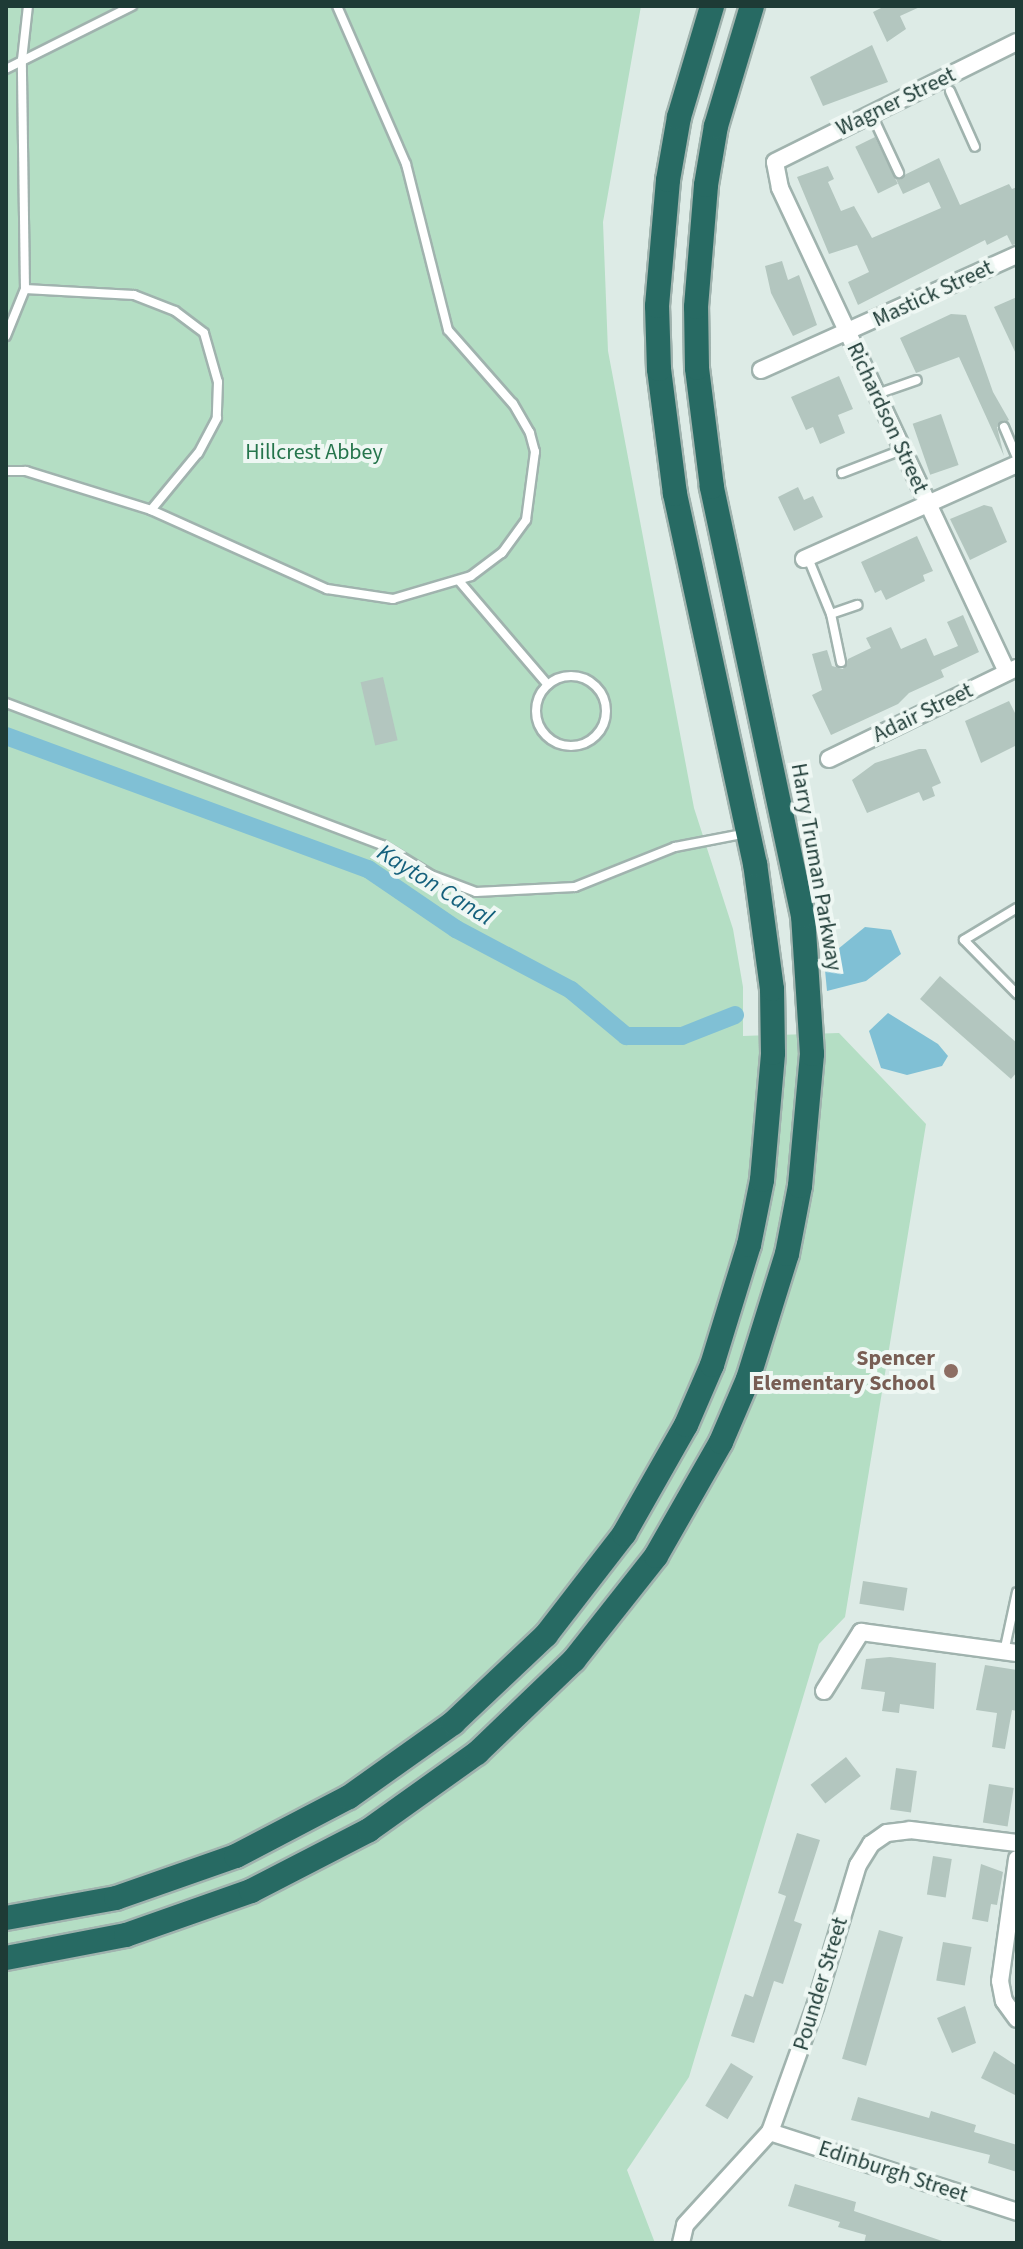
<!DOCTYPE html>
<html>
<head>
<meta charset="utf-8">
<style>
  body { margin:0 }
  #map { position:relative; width:1023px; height:2249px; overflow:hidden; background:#ddebe6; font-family:"Source Sans 3",sans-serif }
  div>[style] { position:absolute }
  .green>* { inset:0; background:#b4dec4 }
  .water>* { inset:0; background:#80c0d5 }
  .canal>* { height:18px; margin:-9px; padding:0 9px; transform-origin:9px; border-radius:9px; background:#80c0d5 }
  .building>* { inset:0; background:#b3c6bf; transform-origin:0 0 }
  .roads { filter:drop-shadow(2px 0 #a0b3ae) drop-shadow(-2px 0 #a0b3ae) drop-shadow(0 2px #a0b3ae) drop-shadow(0 -2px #a0b3ae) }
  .service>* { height:8px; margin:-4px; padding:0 4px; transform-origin:4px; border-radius:4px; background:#fff }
  .service>.ring { margin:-4px; padding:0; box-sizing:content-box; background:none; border:8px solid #fff; border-radius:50% }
  .minor>* { height:16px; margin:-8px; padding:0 8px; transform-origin:8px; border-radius:8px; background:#fff }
  .motorway>* { height:24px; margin:-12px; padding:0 12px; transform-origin:12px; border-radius:12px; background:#276a63 }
  .dots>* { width:22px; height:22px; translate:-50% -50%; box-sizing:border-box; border:4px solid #eef7f3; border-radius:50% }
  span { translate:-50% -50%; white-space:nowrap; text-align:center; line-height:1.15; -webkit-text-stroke:8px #eef7f3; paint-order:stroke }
  .street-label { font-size:22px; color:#1e3b36 }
  .park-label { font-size:22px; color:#25754c }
  .education-label { font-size:22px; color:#785e54; font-weight:700 }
  .right { translate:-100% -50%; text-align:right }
  .water-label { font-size:24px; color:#14607c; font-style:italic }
  .frame { position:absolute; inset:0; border:8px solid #1e3b36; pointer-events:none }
</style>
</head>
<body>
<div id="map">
  <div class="green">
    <div style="clip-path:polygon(6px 6px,641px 6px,603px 222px,608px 351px,694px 808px,733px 929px,743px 987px,743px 1036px,839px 1033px,926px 1124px,845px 1617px,819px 1644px,689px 2077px,627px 2170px,655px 2243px,6px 2243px)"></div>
  </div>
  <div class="water">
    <div style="clip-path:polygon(865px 927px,891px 930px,901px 954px,866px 981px,827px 991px,825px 970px,838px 949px)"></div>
    <div style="clip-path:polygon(888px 1013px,938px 1044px,948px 1056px,942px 1066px,907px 1075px,881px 1068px,869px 1031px)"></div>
  </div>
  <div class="canal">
    <div style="left:6px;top:736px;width:386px;rotate:20.2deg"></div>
    <div style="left:368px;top:869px;width:107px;rotate:34.3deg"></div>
    <div style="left:456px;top:929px;width:130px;rotate:27.9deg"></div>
    <div style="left:571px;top:990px;width:72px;rotate:39.9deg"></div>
    <div style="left:626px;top:1036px;width:56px"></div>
    <div style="left:682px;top:1036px;width:57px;rotate:-21.6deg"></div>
  </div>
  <div class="building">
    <div style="clip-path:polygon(885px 6px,922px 6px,900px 16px,906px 29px,887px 42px,873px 12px)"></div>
    <div style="clip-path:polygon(872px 45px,888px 82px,823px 106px,810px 77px)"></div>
    <div style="left:875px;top:137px;width:52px;height:22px;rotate:64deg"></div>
    <div style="clip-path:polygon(939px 158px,960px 205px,1009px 184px,1012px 189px,1017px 187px,1017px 244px,1012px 245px,1007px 235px,987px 245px,985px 240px,858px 305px,848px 282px,869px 272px,857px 245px,829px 254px,797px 177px,828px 166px,834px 179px,828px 182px,841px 211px,854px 206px,872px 238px,941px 208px,929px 182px,903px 194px,896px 179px)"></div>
    <div style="clip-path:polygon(782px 261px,788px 280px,799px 275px,817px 325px,793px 336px,771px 293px,765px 266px)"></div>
    <div style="clip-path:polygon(1017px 297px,1017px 356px,994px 307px)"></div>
    <div style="clip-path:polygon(951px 314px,966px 315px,993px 392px,1009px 420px,997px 427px,1004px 456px,959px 357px,916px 373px,900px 338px)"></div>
    <div style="clip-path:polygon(839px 376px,853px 409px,838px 415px,845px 433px,820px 444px,813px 427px,806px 430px,791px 397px)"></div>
    <div style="left:941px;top:414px;width:54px;height:30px;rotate:71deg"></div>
    <div style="clip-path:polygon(798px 487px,804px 500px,813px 496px,823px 517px,794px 531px,778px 497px)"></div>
    <div style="clip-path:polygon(984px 505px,992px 507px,1007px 542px,970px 560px,950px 519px)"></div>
    <div style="clip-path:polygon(917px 536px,933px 571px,923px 575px,925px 581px,886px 600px,881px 590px,875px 593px,861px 562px)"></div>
    <div style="clip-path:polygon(963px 615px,979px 652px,941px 670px,944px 677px,909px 693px,898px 704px,831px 735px,812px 695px,822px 690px,812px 654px,827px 650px,832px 666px,843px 669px,848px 659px,871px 648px,866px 638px,891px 627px,901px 649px,926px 638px,934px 656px,958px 646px,947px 622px)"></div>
    <div style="left:383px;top:677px;width:65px;height:23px;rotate:77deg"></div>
    <div style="clip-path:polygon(1009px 701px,1017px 717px,1017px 745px,981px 763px,965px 721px)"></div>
    <div style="clip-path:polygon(919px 749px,926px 749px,941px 783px,932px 787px,935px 796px,923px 801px,919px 792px,867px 813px,852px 780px,875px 763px)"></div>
    <div style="clip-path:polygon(940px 976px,1017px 1043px,1017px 1072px,1011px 1079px,920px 999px)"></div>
    <div style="left:863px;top:1581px;width:45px;height:23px;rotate:9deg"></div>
    <div style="clip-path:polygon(890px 1657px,936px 1663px,934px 1709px,900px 1704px,899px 1713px,882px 1711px,885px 1692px,861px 1689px,866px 1659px)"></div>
    <div style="clip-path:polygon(985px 1665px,1017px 1670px,1017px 1711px,1012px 1710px,1005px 1749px,992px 1747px,997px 1713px,976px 1710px)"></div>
    <div style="left:846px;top:1757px;width:24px;height:45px;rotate:52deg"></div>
    <div style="left:896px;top:1768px;width:21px;height:42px;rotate:8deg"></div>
    <div style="left:989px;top:1784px;width:25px;height:39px;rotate:9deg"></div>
    <div style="clip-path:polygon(797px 1833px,820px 1840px,794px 1921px,802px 1924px,783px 1984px,774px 1981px,754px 2043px,731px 2036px,745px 1994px,753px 1997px,786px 1896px,778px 1893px)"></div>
    <div style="left:933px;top:1856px;width:19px;height:39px;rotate:9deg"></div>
    <div style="clip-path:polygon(981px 1864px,1003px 1872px,997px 1905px,991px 1904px,988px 1922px,972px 1919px)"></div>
    <div style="left:879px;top:1930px;width:25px;height:134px;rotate:16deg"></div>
    <div style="left:943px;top:1942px;width:29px;height:39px;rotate:10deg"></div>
    <div style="clip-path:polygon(965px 2006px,976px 2043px,952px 2053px,937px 2018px)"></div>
    <div style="clip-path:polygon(994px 2051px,1017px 2066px,1017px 2096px,981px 2078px)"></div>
    <div style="left:731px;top:2063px;width:26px;height:50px;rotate:31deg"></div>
    <div style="clip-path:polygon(858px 2097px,929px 2118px,931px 2111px,976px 2125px,974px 2132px,1017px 2145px,1017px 2172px,988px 2163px,990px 2155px,851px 2120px)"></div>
    <div style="clip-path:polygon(795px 2184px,856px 2202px,854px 2211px,948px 2243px,864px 2243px,866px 2235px,838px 2227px,840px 2222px,788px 2206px)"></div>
  </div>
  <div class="roads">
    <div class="service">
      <div style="left:6px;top:69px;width:141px;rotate:-26.6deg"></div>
      <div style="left:950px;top:91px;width:61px;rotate:65.9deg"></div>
      <div style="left:872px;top:115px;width:64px;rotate:65deg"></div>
      <div style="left:25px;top:289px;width:109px;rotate:3.2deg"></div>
      <div style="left:134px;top:295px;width:44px;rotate:21.3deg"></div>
      <div style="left:175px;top:311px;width:36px;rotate:37deg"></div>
      <div style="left:204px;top:333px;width:51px;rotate:74.1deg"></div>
      <div style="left:218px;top:382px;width:36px;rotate:92deg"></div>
      <div style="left:217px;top:418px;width:40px;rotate:118deg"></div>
      <div style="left:198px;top:453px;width:74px;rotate:129.5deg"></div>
      <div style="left:6px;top:336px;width:51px;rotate:-68deg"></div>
      <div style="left:25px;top:289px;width:229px;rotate:-90.8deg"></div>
      <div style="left:22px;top:60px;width:54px;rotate:-83.7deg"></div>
      <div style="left:877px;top:394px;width:42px;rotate:-19.3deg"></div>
      <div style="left:1004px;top:427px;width:34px;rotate:67deg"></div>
      <div style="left:6px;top:471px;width:20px"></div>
      <div style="left:26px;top:471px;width:131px;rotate:17.3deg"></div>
      <div style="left:151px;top:510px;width:193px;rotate:24.2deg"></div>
      <div style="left:327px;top:589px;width:67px;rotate:8.6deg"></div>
      <div style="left:393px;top:599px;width:81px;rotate:-16.4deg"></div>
      <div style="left:471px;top:576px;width:39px;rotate:-37deg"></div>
      <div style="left:502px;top:553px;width:41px;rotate:-54deg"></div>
      <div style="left:526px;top:520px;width:69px;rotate:-82.5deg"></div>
      <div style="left:535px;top:452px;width:20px;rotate:-105deg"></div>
      <div style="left:530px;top:433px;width:34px;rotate:-120deg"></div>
      <div style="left:513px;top:404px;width:98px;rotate:-131.3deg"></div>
      <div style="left:448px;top:330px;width:171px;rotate:-104.2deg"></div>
      <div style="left:406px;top:164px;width:172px;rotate:-113.6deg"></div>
      <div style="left:842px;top:473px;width:64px;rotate:-21deg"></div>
      <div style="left:808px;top:558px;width:61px;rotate:67.7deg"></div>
      <div style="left:831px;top:614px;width:49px;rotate:78.2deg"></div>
      <div style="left:460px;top:582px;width:135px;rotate:49.5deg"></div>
      <div style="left:831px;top:614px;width:28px;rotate:-19deg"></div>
      <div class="ring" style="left:536px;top:676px;width:62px;height:62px"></div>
      <div style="left:6px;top:703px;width:402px;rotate:20.7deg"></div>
      <div style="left:382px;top:845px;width:57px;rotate:31.5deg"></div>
      <div style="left:431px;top:875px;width:48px;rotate:20.7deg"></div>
      <div style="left:476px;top:892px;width:99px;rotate:-2.9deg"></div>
      <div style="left:575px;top:887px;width:108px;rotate:-21.8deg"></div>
      <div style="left:675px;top:847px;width:73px;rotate:-11deg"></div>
      <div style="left:1017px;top:908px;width:62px;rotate:148.9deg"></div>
      <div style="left:964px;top:940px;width:76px;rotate:45.5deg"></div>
      <div style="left:1004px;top:1652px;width:61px;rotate:-77.8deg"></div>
    </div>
    <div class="minor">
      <div style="left:761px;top:370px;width:281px;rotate:-24.2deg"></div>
      <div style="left:804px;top:559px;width:233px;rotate:-24deg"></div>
      <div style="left:1007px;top:672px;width:535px;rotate:-115.13deg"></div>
      <div style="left:780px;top:188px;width:26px;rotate:-101deg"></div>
      <div style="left:775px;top:162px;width:270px;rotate:-26.4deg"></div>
      <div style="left:829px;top:759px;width:208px;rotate:-25.9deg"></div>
      <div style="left:824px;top:1691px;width:70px;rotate:-57.9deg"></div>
      <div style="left:861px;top:1632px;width:157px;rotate:7.7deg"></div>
      <div style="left:1017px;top:1859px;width:123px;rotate:97.9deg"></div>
      <div style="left:1000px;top:1981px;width:20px;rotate:79deg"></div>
      <div style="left:1004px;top:2001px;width:22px;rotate:54deg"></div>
      <div style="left:770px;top:2132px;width:260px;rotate:17.9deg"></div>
      <div style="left:681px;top:2243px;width:18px;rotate:-77deg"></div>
      <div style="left:685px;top:2225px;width:126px;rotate:-47.6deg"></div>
      <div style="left:770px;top:2132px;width:133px;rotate:-70.2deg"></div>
      <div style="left:815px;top:2007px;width:148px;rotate:-73.2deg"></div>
      <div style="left:858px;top:1865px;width:25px;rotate:-58deg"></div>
      <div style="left:871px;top:1844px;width:19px;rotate:-35deg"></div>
      <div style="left:887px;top:1833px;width:23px;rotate:-7deg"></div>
      <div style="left:910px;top:1830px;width:108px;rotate:6.9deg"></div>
    </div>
    <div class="motorway">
      <div style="left:6px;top:1918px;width:112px;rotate:-10.3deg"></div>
      <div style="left:116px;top:1898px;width:127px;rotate:-19.3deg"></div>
      <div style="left:236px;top:1856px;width:127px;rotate:-27.6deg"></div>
      <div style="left:349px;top:1797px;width:128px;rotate:-35.4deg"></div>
      <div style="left:453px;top:1723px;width:128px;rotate:-43.4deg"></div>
      <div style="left:546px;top:1635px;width:128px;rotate:-52.3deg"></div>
      <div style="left:624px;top:1534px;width:125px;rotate:-60.4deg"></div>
      <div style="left:686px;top:1425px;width:65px;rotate:-66.6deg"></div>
      <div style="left:712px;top:1365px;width:126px;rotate:-72.9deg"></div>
      <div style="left:749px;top:1245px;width:66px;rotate:-78.7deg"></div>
      <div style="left:762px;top:1180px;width:127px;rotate:-85deg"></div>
      <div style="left:773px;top:1053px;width:64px;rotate:-90.9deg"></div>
      <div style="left:772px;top:989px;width:126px;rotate:-97.7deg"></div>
      <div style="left:755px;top:864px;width:379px;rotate:-102.2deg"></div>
      <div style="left:675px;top:494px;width:126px;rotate:-97.3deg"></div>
      <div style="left:659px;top:369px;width:63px;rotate:-91.8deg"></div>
      <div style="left:657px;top:306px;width:126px;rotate:-85deg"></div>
      <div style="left:668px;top:180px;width:64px;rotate:-80.1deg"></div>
      <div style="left:679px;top:117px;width:116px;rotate:-73.4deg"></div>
      <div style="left:6px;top:1958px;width:122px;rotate:-10.9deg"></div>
      <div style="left:126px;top:1935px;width:133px;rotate:-19.4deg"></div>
      <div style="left:251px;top:1891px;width:133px;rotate:-27.3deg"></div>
      <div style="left:369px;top:1830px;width:133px;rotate:-35.5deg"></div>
      <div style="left:477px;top:1753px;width:134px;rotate:-43.8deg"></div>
      <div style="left:574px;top:1660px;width:132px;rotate:-51.7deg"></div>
      <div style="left:656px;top:1556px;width:131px;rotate:-60.3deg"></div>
      <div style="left:721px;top:1442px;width:69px;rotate:-66.8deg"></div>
      <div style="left:748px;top:1379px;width:131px;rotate:-72.7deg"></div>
      <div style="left:787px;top:1254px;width:69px;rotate:-79.2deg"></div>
      <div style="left:800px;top:1186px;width:133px;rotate:-84.8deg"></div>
      <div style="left:812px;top:1054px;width:138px;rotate:-93.7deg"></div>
      <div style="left:803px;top:916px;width:439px;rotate:-102deg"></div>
      <div style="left:712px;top:487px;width:120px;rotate:-97.2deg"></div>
      <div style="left:697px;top:368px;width:61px;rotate:-90.9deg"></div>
      <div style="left:696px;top:307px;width:122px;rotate:-85.3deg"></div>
      <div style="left:706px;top:185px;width:60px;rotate:-80.4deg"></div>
      <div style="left:716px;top:126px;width:125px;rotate:-73.3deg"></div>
    </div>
  </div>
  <div class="dots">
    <div style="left:951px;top:1371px;background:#8d6e63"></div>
  </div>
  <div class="street-label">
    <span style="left:896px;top:102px;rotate:-26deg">Wagner Street</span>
    <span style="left:933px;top:294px;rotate:-25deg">Mastick Street</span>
    <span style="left:887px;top:418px;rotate:65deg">Richardson Street</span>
    <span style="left:923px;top:713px;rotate:-26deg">Adair Street</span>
    <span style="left:816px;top:867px;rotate:80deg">Harry Truman Parkway</span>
    <span style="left:821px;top:1984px;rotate:-73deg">Pounder Street</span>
    <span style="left:893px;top:2172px;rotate:18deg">Edinburgh Street</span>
  </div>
  <div class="park-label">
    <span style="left:314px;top:453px">Hillcrest Abbey</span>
  </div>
  <div class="education-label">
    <span class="right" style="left:935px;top:1371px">Spencer<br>Elementary School</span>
  </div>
  <div class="water-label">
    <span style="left:435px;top:885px;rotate:32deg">Kayton Canal</span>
  </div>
  <div class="frame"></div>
</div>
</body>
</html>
